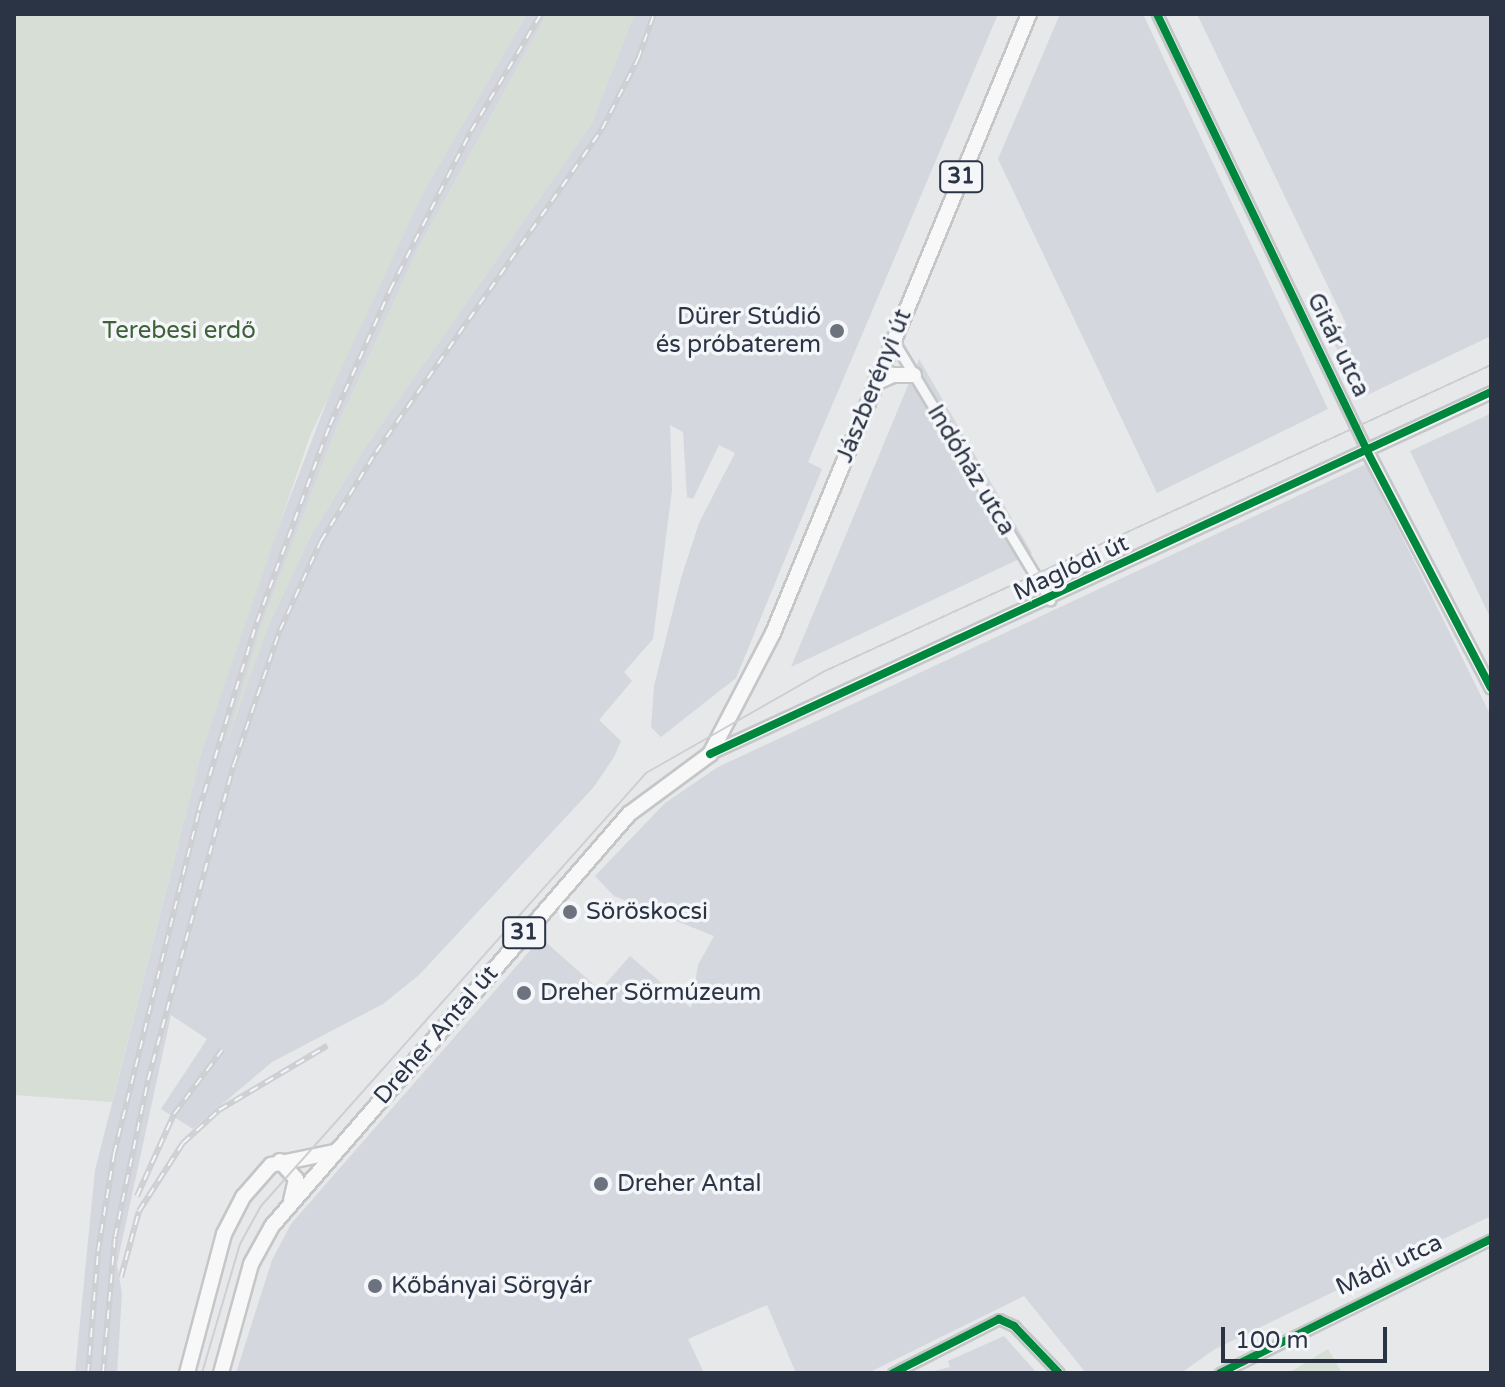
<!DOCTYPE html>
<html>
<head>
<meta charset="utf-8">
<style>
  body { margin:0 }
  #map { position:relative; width:1505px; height:1387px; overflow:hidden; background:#e6e8ea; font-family:"Varela Round",sans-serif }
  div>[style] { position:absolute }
  .built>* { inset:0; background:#d4d7dd }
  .green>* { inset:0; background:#d6ded6 }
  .roads { filter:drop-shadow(2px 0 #c4c6c8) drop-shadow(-2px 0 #c4c6c8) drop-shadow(0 2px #c4c6c8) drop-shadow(0 -2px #c4c6c8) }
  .minor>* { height:9px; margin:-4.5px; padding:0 4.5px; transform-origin:4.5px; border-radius:4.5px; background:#f5f6f7 }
  .tertiary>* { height:11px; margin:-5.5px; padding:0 5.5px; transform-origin:5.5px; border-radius:5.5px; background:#f5f6f7 }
  .primary>* { height:14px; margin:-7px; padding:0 7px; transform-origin:7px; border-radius:7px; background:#f8f8f8 }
  .tram>* { height:2px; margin:-1px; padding:0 1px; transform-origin:1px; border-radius:1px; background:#cecfd2 }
  .rail>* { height:6px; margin-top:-3px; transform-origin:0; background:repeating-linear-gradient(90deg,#f4f6f9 0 9px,#cecfd2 0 18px); box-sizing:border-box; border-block:2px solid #cecfd2 }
  .cycleway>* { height:8px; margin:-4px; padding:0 4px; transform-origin:4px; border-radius:4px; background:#00873e }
  .dots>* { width:22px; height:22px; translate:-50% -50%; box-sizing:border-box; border:4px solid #f4f6f9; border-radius:50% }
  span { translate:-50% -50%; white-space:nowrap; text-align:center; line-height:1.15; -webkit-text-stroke:7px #f4f6f9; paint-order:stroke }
  .shield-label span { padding:2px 6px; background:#f4f6f9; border:2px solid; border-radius:6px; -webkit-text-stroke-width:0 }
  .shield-label { font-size:22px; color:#2b3445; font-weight:700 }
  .poi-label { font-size:24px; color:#2b3445 }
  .right { translate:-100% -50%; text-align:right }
  .left { translate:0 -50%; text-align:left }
  .park-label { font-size:24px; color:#3f6138 }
  .street-label { font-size:24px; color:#2b3445 }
  .frame { position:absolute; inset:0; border:16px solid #2b3445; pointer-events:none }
  .scale { position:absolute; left:1221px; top:1327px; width:166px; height:36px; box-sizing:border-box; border:4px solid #2b3445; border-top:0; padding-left:10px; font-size:24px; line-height:28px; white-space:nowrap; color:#2b3445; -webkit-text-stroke:6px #f4f6f9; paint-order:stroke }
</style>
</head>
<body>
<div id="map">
  <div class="built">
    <div style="clip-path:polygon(527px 14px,547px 14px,418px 249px,337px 427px,262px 624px,229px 735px,268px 626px,311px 535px,366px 446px,592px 123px,634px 14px,998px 14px,808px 462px,822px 469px,736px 678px,661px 737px,651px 727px,654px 686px,681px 578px,699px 523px,735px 453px,719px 445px,693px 499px,687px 497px,683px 432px,670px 425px,672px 490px,653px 639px,624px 672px,632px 681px,599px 720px,621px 741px,614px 757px,593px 788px,419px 975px,383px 1004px,272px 1062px,193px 1129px,161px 1109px,207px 1039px,171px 1015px,117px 1264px,122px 1294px,117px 1373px,75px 1373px,95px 1170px,201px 754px,244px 617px,345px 354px,426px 187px)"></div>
    <div style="clip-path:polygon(1060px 14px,1143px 14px,1328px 409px,1157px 493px,998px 159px)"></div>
    <div style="clip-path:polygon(1197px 14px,1491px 14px,1491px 336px,1361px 398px,1330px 335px,1347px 326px)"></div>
    <div style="clip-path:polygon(919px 359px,1032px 553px,791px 667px)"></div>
    <div style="clip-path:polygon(1490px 414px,1491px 416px,1491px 619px,1410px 451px)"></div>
    <div style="clip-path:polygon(1366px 464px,1491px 716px,1491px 1216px,1215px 1349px,1181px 1373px,1086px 1373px,1024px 1296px,868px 1373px,796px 1373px,767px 1305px,688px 1339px,704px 1373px,236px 1373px,272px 1260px,291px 1224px,541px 938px,600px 990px,630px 956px,691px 1008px,698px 965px,714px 936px,614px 896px,595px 876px,665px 803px,718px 767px)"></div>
    <div style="clip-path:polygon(1004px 1336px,1037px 1373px,926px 1373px,950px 1367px,948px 1361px)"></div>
  </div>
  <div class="green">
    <div style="clip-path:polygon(14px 14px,527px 14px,426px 187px,310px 436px,201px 754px,112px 1102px,14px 1095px)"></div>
    <div style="clip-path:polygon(547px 14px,634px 14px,592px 123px,366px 446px,311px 535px,268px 626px,221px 760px,262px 624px,337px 427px,418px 249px)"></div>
    <div style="clip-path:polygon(1328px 1349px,1342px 1373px,1294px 1373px,1292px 1371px)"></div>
  </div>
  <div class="roads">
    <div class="minor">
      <div style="left:1157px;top:14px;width:485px;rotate:64.3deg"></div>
      <div style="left:893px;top:340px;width:304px;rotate:58.9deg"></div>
      <div style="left:893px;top:1373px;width:119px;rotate:-27deg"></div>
      <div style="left:999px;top:1319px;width:17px;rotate:25deg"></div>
      <div style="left:1014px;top:1326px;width:65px;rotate:46.2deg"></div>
      <div style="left:1220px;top:1373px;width:302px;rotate:-26.3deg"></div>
    </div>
    <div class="tertiary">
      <div style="left:1367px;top:451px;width:267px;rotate:62.4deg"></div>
      <div style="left:710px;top:753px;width:860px;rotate:-24.81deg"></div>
    </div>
    <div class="primary">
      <div style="left:875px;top:383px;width:20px;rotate:-24deg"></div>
      <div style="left:893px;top:375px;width:21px"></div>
      <div style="left:280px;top:1161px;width:24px;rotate:48deg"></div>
      <div style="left:296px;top:1179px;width:22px;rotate:103deg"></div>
      <div style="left:187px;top:1373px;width:144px;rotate:-75.1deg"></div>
      <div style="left:224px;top:1234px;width:42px;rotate:-62.8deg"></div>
      <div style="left:243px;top:1197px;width:43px;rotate:-48.8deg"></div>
      <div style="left:271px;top:1165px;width:64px;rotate:-11.7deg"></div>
      <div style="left:221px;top:1373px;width:113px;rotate:-74.6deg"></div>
      <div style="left:251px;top:1264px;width:43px;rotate:-61.1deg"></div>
      <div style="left:272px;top:1226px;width:545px;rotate:-49.09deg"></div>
      <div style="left:629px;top:814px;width:101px;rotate:-36.5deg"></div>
      <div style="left:710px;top:754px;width:136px;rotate:-62.5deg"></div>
      <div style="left:773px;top:633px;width:670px;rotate:-67.53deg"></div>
    </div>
  </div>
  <div class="tram">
    <div style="left:202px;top:1373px;width:134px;rotate:-73.6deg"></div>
    <div style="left:240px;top:1244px;width:43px;rotate:-61.1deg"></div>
    <div style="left:261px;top:1206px;width:579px;rotate:-48.36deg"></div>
    <div style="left:646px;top:773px;width:206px;rotate:-29.7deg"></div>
    <div style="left:825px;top:671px;width:733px;rotate:-24.68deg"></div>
  </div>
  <div class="rail">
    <div style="left:137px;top:1196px;width:90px;rotate:-65.7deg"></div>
    <div style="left:174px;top:1114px;width:80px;rotate:-53.1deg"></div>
    <div style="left:121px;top:1277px;width:68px;rotate:-74.7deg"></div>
    <div style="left:139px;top:1211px;width:81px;rotate:-57.1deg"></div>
    <div style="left:183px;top:1143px;width:49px;rotate:-42.5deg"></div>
    <div style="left:219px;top:1110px;width:126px;rotate:-30.7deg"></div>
    <div style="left:88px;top:1373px;width:122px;rotate:-85.3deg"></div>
    <div style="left:98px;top:1251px;width:98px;rotate:-80.6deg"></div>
    <div style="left:114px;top:1154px;width:354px;rotate:-76.1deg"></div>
    <div style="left:199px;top:810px;width:197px;rotate:-72.9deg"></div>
    <div style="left:257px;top:622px;width:210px;rotate:-69.7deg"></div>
    <div style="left:330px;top:425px;width:148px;rotate:-66deg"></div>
    <div style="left:390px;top:290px;width:178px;rotate:-63deg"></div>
    <div style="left:471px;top:131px;width:136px;rotate:-59.1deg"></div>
    <div style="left:103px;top:1373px;width:137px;rotate:-85deg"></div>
    <div style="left:115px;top:1237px;width:160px;rotate:-78.1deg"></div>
    <div style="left:148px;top:1080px;width:327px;rotate:-74.8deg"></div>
    <div style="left:234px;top:764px;width:142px;rotate:-71.1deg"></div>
    <div style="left:280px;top:630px;width:98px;rotate:-65.3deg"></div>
    <div style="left:321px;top:541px;width:105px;rotate:-58.3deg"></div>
    <div style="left:376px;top:452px;width:394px;rotate:-55deg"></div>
    <div style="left:602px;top:129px;width:79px;rotate:-62.8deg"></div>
    <div style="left:638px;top:59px;width:48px;rotate:-70.4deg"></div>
  </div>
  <div class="cycleway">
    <div style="left:1157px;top:14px;width:485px;rotate:64.3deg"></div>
    <div style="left:1367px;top:451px;width:267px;rotate:62.4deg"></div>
    <div style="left:710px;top:754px;width:861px;rotate:-24.87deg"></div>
    <div style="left:893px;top:1373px;width:119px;rotate:-27deg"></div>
    <div style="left:999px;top:1319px;width:17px;rotate:25deg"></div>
    <div style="left:1014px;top:1326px;width:65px;rotate:46.2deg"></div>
    <div style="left:1220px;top:1373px;width:302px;rotate:-26.3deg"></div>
  </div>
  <div class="dots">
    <div style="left:837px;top:331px;background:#6c737f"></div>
    <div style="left:570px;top:912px;background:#6c737f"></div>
    <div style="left:524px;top:993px;background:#6c737f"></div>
    <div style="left:601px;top:1184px;background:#6c737f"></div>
    <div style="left:375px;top:1286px;background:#6c737f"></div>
  </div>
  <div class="shield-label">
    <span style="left:961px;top:177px">31</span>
    <span style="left:524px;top:933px">31</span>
  </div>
  <div class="poi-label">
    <span class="right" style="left:821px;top:331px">Dürer Stúdió<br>és próbaterem</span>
    <span class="left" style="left:586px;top:912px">Söröskocsi</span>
    <span class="left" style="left:540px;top:993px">Dreher Sörmúzeum</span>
    <span class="left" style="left:617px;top:1184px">Dreher Antal</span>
    <span class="left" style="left:391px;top:1286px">Kőbányai Sörgyár</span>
  </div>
  <div class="park-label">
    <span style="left:179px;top:331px">Terebesi erdő</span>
  </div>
  <div class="street-label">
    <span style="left:1338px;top:345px;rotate:64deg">Gitár utca</span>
    <span style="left:874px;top:386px;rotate:-68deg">Jászberényi út</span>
    <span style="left:971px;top:470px;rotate:59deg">Indóház utca</span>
    <span style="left:1071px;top:568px;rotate:-25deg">Maglódi út</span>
    <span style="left:436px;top:1035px;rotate:-49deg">Dreher Antal út</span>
    <span style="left:1389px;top:1265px;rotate:-25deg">Mádi utca</span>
  </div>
  <div class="frame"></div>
  <div class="scale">100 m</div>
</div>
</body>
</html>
